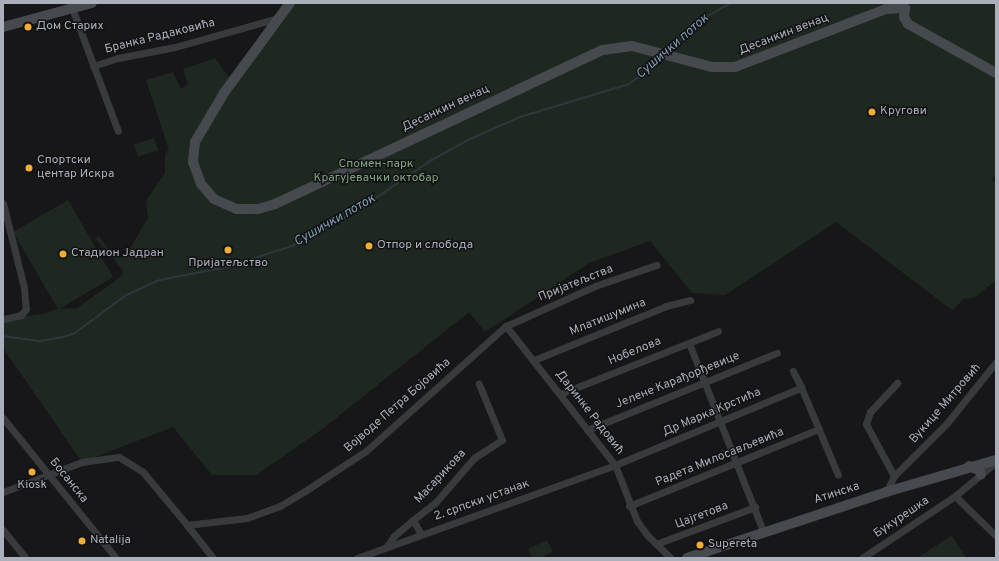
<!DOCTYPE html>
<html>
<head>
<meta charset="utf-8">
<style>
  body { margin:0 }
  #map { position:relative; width:999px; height:561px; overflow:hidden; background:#171719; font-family:Overpass,sans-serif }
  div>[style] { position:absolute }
  .green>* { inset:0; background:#1f2820; transform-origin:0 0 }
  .stream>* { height:2px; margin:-1px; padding:0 1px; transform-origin:1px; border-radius:1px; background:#2d373e }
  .street>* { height:7px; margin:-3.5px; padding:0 3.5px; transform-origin:3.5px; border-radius:3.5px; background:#383a3e }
  .secondary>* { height:10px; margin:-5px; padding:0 5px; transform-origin:5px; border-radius:5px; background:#46494e }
  .dots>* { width:11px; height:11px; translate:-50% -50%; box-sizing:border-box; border:2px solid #121214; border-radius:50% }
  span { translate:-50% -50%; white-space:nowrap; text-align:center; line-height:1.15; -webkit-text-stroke:3px #121214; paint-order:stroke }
  .poi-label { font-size:12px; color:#aaafb9 }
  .left { translate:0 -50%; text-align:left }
  .street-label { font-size:12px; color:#aaafb9 }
  .park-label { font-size:12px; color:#81a482 }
  .water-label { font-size:13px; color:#819eb4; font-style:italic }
  .frame { position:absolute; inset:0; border:4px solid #aaafb9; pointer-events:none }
</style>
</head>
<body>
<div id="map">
  <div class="green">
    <div style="clip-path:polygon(290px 3px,996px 3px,996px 174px,992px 180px,996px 182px,996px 280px,974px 298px,964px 299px,952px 310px,836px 222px,725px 295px,692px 293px,650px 241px,589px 263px,485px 332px,469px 312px,321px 430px,256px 475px,212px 475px,173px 427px,82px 462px,3px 348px,3px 319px,43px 314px,58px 309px,13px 232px,68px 200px,113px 277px,59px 309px,77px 308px,122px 276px,123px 270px,95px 238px,99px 236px,113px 255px,121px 258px,126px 255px,148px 218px,146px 201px,165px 173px,165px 154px,169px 150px,146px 80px,173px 72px,181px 89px,188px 84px,183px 69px,215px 58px,232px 82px)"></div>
    <div style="left:154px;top:138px;width:13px;height:21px;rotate:72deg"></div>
    <div style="clip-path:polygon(952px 536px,966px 558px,917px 558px,951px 536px)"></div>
    <div style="clip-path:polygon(547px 540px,553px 552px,540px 558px,532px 558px,528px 549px)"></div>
  </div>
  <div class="stream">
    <div style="left:669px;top:51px;width:45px;rotate:-44.1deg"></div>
    <div style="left:701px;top:20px;width:34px;rotate:-30deg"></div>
    <div style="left:3px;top:336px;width:37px;rotate:8deg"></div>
    <div style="left:40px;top:341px;width:23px;rotate:-10deg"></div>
    <div style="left:63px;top:337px;width:13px;rotate:-18deg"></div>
    <div style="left:75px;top:333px;width:64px;rotate:-36.7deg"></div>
    <div style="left:126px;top:295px;width:37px;rotate:-24deg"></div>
    <div style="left:160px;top:280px;width:68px;rotate:-11deg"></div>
    <div style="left:227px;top:267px;width:68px;rotate:-17.9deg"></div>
    <div style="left:292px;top:246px;width:74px;rotate:-28.3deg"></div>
    <div style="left:357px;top:211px;width:88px;rotate:-34.4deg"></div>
    <div style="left:430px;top:161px;width:43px;rotate:-28.9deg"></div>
    <div style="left:468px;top:140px;width:57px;rotate:-23.9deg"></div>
    <div style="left:520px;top:117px;width:114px;rotate:-16.8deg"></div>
    <div style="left:629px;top:84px;width:44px;rotate:-36.6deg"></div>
  </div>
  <div class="street">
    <div style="left:72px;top:8px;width:131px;rotate:69.5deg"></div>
    <div style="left:93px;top:66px;width:26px;rotate:-18deg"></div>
    <div style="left:118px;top:58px;width:58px;rotate:-10.9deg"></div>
    <div style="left:175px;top:47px;width:107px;rotate:-15.7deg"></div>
    <div style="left:3px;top:203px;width:88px;rotate:76.1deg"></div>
    <div style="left:24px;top:288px;width:21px;rotate:85deg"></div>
    <div style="left:26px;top:309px;width:8px;rotate:130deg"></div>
    <div style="left:21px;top:315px;width:18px;rotate:167deg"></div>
    <div style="left:506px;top:326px;width:177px;rotate:51.9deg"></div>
    <div style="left:615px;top:465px;width:60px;rotate:68.6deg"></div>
    <div style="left:637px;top:521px;width:19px;rotate:54deg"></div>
    <div style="left:648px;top:536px;width:32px;rotate:44deg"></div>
    <div style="left:689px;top:343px;width:202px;rotate:68.5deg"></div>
    <div style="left:534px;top:360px;width:143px;rotate:-22.2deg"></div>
    <div style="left:666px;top:306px;width:25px;rotate:-14deg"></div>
    <div style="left:801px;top:387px;width:95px;rotate:67.2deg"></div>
    <div style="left:560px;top:394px;width:170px;rotate:-21.7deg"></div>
    <div style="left:3px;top:418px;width:180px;rotate:51.1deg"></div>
    <div style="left:587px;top:430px;width:205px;rotate:-22.1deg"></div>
    <div style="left:894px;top:476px;width:59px;rotate:-118.3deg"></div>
    <div style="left:866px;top:424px;width:13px;rotate:-72deg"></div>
    <div style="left:870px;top:412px;width:40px;rotate:-47deg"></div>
    <div style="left:3px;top:492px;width:85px;rotate:-20.8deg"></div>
    <div style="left:82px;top:462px;width:37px;rotate:-8deg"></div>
    <div style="left:119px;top:457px;width:28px;rotate:32deg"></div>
    <div style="left:143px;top:472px;width:69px;rotate:50.3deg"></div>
    <div style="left:187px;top:525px;width:60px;rotate:-6.7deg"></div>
    <div style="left:247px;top:518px;width:35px;rotate:-20deg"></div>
    <div style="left:280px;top:506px;width:29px;rotate:-31deg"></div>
    <div style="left:305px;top:491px;width:73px;rotate:-33.3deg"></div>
    <div style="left:366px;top:451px;width:188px;rotate:-41.8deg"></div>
    <div style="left:506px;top:326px;width:98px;rotate:-24.2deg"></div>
    <div style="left:595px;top:286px;width:65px;rotate:-19deg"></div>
    <div style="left:886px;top:492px;width:18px;rotate:-63deg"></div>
    <div style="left:894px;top:476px;width:75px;rotate:-45deg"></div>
    <div style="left:947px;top:423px;width:78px;rotate:-51.2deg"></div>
    <div style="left:955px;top:496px;width:56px;rotate:44.3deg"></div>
    <div style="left:629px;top:506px;width:205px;rotate:-22.1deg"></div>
    <div style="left:187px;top:525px;width:42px;rotate:51.8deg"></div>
    <div style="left:3px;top:530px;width:36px;rotate:51deg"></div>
    <div style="left:421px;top:534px;width:16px;rotate:-120deg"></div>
    <div style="left:413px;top:520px;width:28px;rotate:-38deg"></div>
    <div style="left:435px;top:503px;width:60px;rotate:-49.1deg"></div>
    <div style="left:474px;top:458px;width:33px;rotate:-33deg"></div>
    <div style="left:502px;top:440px;width:61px;rotate:-112.3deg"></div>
    <div style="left:656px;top:544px;width:106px;rotate:-20.5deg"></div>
    <div style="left:387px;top:546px;width:12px;rotate:-55deg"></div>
    <div style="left:394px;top:536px;width:25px;rotate:-40deg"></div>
    <div style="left:357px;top:558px;width:274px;rotate:-19.8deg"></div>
    <div style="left:615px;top:465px;width:198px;rotate:-22.6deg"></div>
    <div style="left:798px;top:389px;width:4px;rotate:-34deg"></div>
    <div style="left:801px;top:387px;width:18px;rotate:-117deg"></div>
    <div style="left:862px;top:558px;width:112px;rotate:-33.7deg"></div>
    <div style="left:955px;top:496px;width:53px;rotate:-39.7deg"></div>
  </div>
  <div class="secondary">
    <div style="left:290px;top:3px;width:112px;rotate:126.3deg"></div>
    <div style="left:224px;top:93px;width:57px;rotate:120.6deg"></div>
    <div style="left:195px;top:142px;width:20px;rotate:96deg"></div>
    <div style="left:193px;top:162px;width:23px;rotate:70deg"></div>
    <div style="left:201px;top:184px;width:20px;rotate:49deg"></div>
    <div style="left:214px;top:199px;width:24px;rotate:24deg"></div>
    <div style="left:236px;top:209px;width:22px"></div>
    <div style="left:258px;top:209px;width:18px;rotate:-16deg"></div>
    <div style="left:275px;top:204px;width:362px;rotate:-25.2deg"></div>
    <div style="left:603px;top:50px;width:29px;rotate:-8deg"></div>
    <div style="left:632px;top:46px;width:83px;rotate:14.7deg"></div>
    <div style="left:712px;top:67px;width:23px"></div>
    <div style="left:735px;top:67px;width:162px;rotate:-21deg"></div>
    <div style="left:886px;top:9px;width:19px;rotate:-3deg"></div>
    <div style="left:905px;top:8px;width:9px;rotate:96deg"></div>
    <div style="left:904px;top:17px;width:8px;rotate:60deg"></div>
    <div style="left:908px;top:24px;width:101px;rotate:29.1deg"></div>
    <div style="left:3px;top:27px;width:92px;rotate:-15.1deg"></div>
    <div style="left:969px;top:466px;width:11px;rotate:22deg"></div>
    <div style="left:979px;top:470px;width:5px;rotate:68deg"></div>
    <div style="left:687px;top:558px;width:210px;rotate:-18.3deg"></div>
    <div style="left:886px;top:492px;width:115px;rotate:-16.2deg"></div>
  </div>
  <div class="dots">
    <div style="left:28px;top:27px;background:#f2ad37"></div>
    <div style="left:872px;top:112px;background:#f2ad37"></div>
    <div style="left:29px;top:168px;background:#f2ad37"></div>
    <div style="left:369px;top:246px;background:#f2ad37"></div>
    <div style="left:228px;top:250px;background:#f2ad37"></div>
    <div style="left:63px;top:254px;background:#f2ad37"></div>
    <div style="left:32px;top:472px;background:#f2ad37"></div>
    <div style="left:82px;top:541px;background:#f2ad37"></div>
    <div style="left:700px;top:545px;background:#f2ad37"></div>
  </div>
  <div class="poi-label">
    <span class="left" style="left:36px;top:27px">Дом Старих</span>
    <span class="left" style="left:880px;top:112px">Кругови</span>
    <span class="left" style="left:37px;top:168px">Спортски<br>центар Искра</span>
    <span class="left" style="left:377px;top:246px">Отпор и слобода</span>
    <span class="left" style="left:71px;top:254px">Стадион Јадран</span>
    <span style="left:228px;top:264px">Пријатељство</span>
    <span style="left:32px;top:486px">Kiosk</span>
    <span class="left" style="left:90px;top:541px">Natalija</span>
    <span class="left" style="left:708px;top:545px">Supereta</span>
  </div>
  <div class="street-label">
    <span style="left:784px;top:35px;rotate:-21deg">Десанкин венац</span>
    <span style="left:160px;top:37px;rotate:-14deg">Бранка Радаковића</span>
    <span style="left:446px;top:109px;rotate:-25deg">Десанкин венац</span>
    <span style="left:576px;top:284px;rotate:-22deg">Пријатељства</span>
    <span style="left:608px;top:318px;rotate:-22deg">Млатишумина</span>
    <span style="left:635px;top:352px;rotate:-22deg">Нобелова</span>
    <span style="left:678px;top:381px;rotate:-22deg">Јелене Карађорђевице</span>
    <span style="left:946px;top:404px;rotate:-49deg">Вукице Митровић</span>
    <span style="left:398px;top:406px;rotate:-41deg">Војводе Петра Бојовића</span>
    <span style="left:589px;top:413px;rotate:52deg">Даринке Радовић</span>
    <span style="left:712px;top:413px;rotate:-23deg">Др Марка Крстића</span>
    <span style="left:720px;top:458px;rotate:-22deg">Радета Милосављевића</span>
    <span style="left:441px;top:477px;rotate:-47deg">Масарикова</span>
    <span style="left:68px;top:481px;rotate:51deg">Босанска</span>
    <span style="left:837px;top:494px;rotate:-18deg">Атинска</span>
    <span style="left:482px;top:501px;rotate:-20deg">2. српски устанак</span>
    <span style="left:702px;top:516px;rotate:-21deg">Цајгетова</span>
    <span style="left:902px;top:518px;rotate:-34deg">Букурешка</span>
  </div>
  <div class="park-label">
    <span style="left:376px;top:172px">Спомен-парк<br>Крагујевачки октобар</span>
  </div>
  <div class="water-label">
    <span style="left:673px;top:47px;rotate:-41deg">Сушички поток</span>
    <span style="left:335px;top:221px;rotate:-30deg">Сушички поток</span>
  </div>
  <div class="frame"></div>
</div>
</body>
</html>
